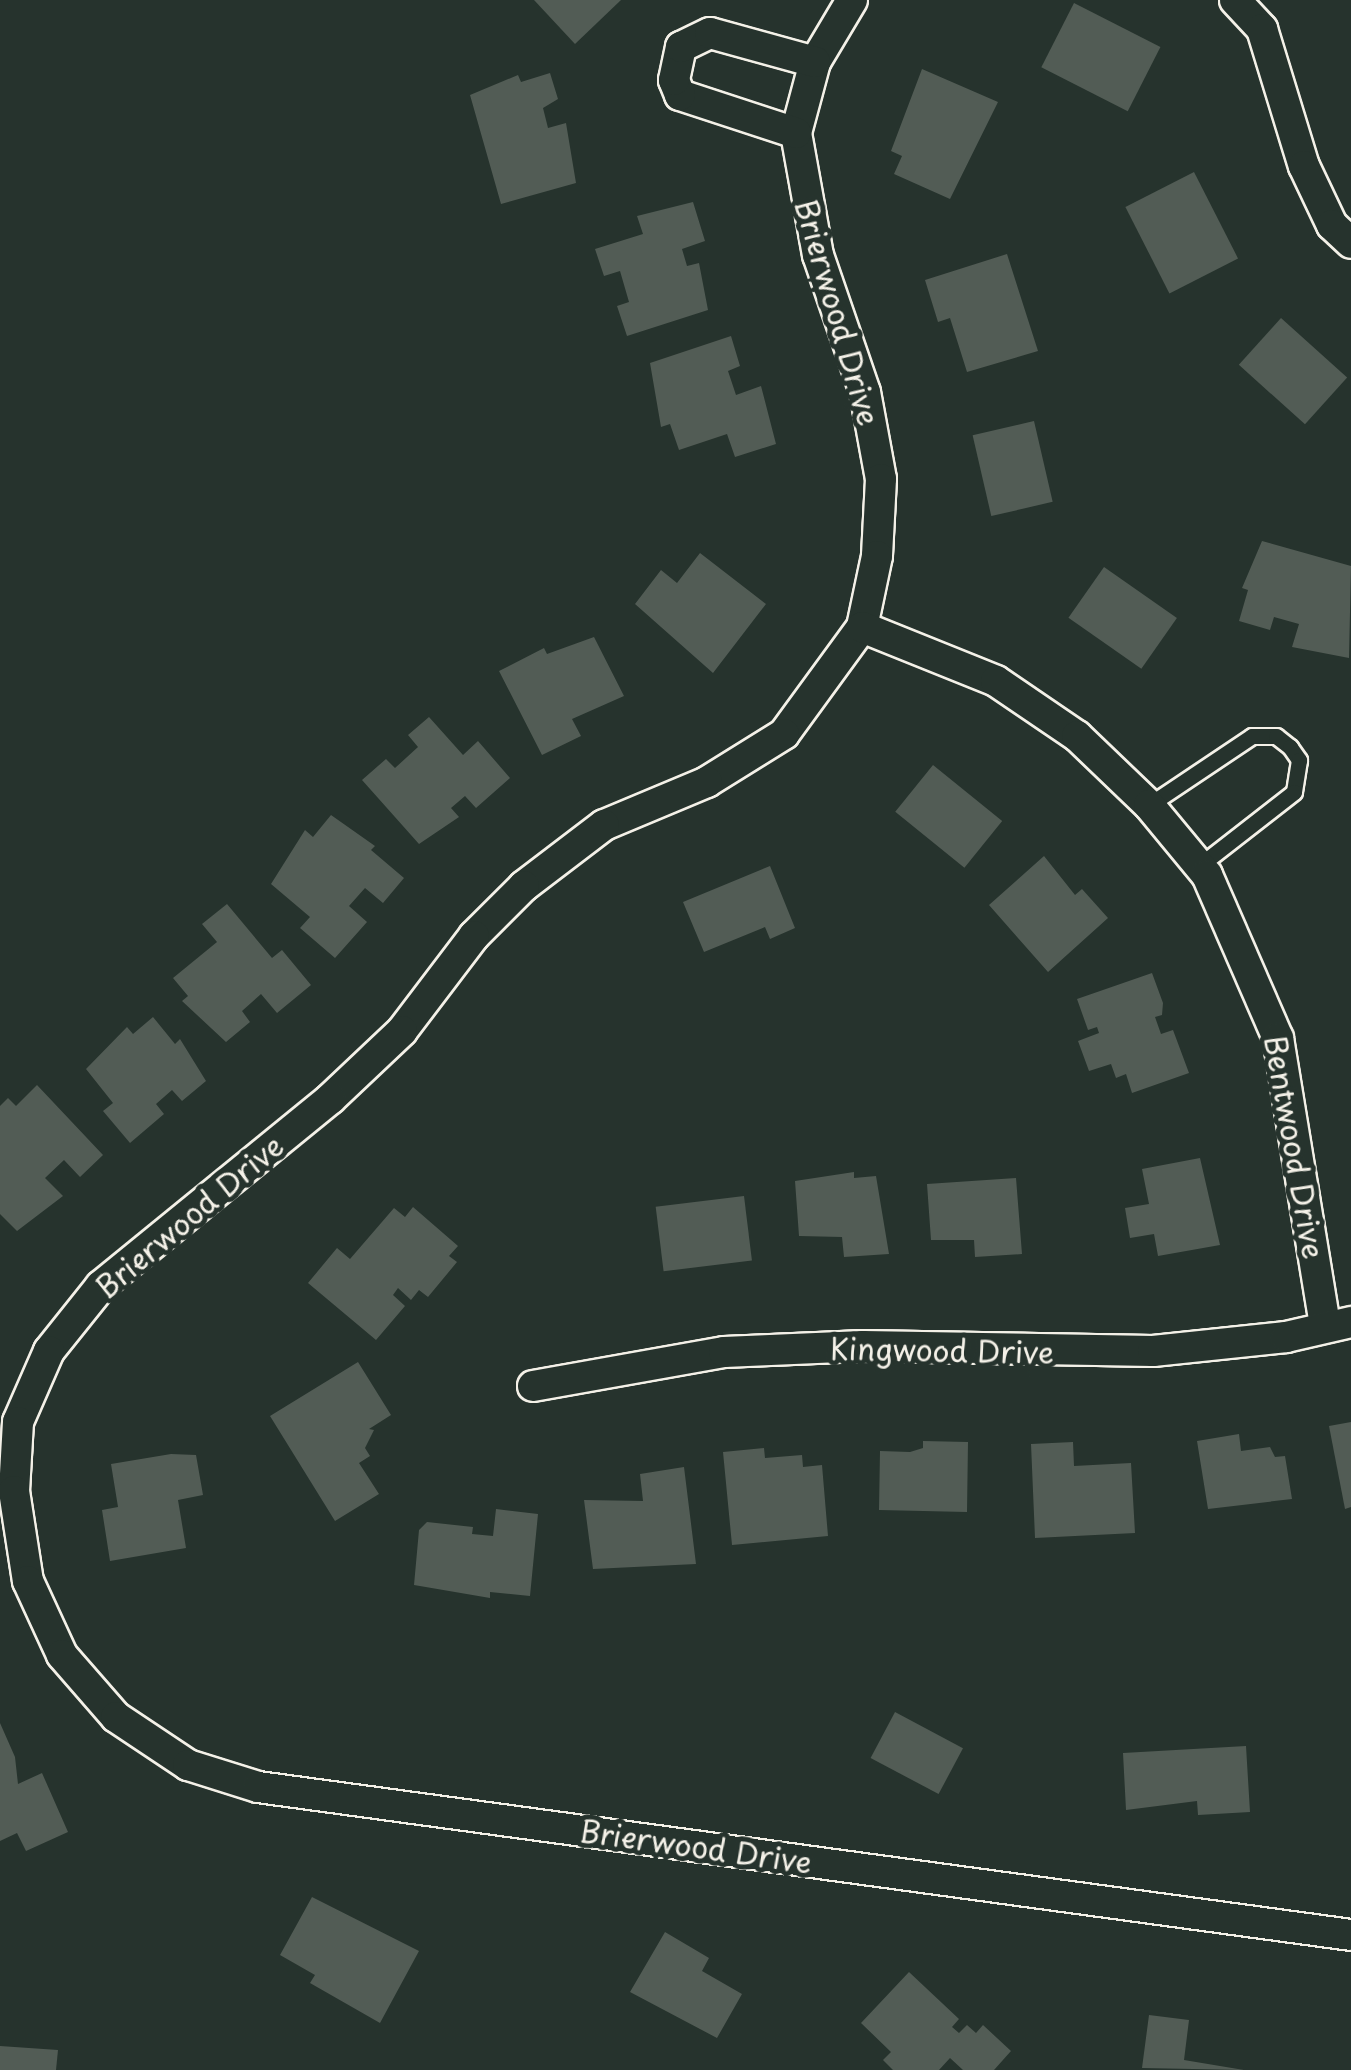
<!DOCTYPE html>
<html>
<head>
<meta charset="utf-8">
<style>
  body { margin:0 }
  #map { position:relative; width:1351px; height:2070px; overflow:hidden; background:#26332d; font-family:"Playpen Sans",sans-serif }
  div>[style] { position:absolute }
  .building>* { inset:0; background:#525c55; transform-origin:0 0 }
  .roads { filter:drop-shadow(2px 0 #f4f1e8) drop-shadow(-2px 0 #f4f1e8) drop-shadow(0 2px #f4f1e8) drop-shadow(0 -2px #f4f1e8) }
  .service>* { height:15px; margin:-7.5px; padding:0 7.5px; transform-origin:7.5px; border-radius:7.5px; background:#26332d }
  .minor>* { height:30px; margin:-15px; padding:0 15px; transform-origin:15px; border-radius:15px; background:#26332d }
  span { translate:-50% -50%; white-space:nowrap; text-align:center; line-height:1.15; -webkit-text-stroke:10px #26332d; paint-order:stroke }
  .street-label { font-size:30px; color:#f4f1e8 }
</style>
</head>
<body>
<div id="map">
  <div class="building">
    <div style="clip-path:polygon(534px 0,621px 0,575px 44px)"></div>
    <div style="left:1074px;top:3px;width:97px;height:72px;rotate:27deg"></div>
    <div style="clip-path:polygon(922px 69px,998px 102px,950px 199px,894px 174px,902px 156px,891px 151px)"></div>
    <div style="clip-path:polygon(550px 73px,558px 99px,543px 108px,548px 128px,566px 123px,576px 183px,501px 204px,470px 95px,518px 75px,521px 82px)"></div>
    <div style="left:1194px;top:172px;width:97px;height:77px;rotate:63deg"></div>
    <div style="clip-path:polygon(693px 202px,705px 241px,682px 249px,687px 266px,699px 263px,708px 310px,627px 336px,617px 306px,629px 302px,620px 271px,604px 276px,595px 249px,643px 234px,637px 216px)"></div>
    <div style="clip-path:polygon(1007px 254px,1038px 351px,967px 372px,950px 318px,938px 322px,925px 280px)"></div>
    <div style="left:1281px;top:318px;width:89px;height:63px;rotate:42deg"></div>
    <div style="clip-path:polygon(731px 336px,740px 366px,728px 371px,736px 395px,761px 386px,776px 444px,735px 457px,727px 434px,679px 450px,670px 424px,661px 427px,650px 363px)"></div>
    <div style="left:1034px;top:421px;width:83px;height:63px;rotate:77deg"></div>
    <div style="clip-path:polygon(1262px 541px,1351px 566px,1349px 658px,1292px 647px,1299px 624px,1274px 617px,1270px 630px,1239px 621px,1248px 590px,1242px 588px)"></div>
    <div style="clip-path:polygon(700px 553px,766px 604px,713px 673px,635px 604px,661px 570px,677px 583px)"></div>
    <div style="left:1104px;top:567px;width:89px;height:62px;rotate:35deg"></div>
    <div style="clip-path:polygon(594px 637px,624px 696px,572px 719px,581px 736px,542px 755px,499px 671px,544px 648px,547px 654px)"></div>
    <div style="clip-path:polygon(429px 717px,463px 755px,478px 741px,510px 778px,476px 808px,465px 796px,451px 808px,459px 817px,419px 844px,362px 780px,386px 759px,395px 768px,418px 747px,408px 735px)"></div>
    <div style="left:933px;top:765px;width:89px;height:60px;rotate:39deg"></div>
    <div style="clip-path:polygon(331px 815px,375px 846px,371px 850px,404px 878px,383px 903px,365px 888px,349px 906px,367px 922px,335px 958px,300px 928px,310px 917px,271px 884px,305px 830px,313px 837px)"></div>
    <div style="clip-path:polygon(1044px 856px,1075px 895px,1082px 889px,1108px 918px,1048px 972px,989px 905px)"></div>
    <div style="clip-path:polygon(770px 866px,795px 928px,770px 939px,765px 927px,704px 952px,683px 902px)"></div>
    <div style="clip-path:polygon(227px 904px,272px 958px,282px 950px,311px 985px,277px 1013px,261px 994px,242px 1011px,250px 1022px,226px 1042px,182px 1001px,188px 996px,173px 978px,217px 942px,202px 924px)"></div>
    <div style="clip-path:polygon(1152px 973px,1163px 1003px,1162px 1015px,1155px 1017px,1161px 1034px,1173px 1030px,1189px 1073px,1132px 1093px,1126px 1074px,1116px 1078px,1111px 1064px,1089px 1071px,1078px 1041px,1099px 1033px,1097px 1027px,1088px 1030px,1077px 999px)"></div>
    <div style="clip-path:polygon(153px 1017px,175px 1044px,180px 1039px,206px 1081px,182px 1101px,172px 1090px,156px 1104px,164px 1114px,130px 1143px,103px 1111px,113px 1103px,86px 1069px,127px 1027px,133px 1034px)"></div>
    <div style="clip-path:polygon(37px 1085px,103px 1155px,80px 1177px,64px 1160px,45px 1178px,63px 1196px,17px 1231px,0 1214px,0 1106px,8px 1098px,16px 1106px)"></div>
    <div style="clip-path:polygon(1200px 1158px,1220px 1245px,1158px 1256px,1154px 1234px,1130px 1238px,1125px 1208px,1149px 1204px,1142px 1169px)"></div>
    <div style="clip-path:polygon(854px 1172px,854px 1178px,876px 1176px,889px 1254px,844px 1257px,842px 1237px,799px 1236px,795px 1181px)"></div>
    <div style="clip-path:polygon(1016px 1178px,1022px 1254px,975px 1257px,974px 1240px,931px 1240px,927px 1184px)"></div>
    <div style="left:744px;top:1196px;width:65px;height:89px;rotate:83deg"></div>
    <div style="clip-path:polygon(413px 1207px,458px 1246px,449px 1256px,457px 1262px,428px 1297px,419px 1290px,411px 1300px,398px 1288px,393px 1295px,405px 1306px,376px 1340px,308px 1283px,337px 1248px,350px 1259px,394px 1208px,405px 1217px)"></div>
    <div style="clip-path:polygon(358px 1362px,391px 1415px,369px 1429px,374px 1430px,365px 1448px,370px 1456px,359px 1463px,379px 1494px,335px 1521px,270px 1416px)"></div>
    <div style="clip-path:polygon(1351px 1422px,1351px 1507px,1345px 1509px,1329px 1426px)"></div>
    <div style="clip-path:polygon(1239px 1434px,1241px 1451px,1270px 1447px,1275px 1457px,1285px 1456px,1292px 1499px,1208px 1509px,1197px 1441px)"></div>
    <div style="clip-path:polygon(923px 1441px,968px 1442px,967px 1512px,879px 1510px,880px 1451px,910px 1452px,923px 1448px)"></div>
    <div style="clip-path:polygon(1073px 1442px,1074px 1466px,1131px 1463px,1135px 1533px,1035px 1538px,1031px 1444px)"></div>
    <div style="clip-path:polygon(764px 1448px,765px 1458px,802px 1455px,803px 1467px,822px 1465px,828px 1536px,732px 1545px,723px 1452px)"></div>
    <div style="clip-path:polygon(171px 1454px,196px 1455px,203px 1495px,178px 1500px,186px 1548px,110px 1561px,102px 1510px,118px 1507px,111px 1464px)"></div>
    <div style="clip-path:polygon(684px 1467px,696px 1564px,593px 1569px,584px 1500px,643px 1501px,640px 1474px)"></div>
    <div style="clip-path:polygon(496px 1509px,538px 1514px,530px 1596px,490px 1592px,490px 1598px,414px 1585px,419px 1530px,427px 1522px,473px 1527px,472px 1534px,493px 1536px)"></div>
    <div style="left:895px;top:1712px;width:77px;height:52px;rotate:28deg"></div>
    <div style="clip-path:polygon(0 1723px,15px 1757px,18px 1784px,42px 1773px,68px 1832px,26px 1851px,17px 1833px,0 1841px)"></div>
    <div style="clip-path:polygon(1246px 1746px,1250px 1812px,1198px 1815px,1197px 1801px,1126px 1810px,1123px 1753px)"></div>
    <div style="clip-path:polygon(312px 1897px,419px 1951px,380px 2023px,310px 1983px,315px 1975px,280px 1955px)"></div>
    <div style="clip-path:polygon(665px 1932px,709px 1958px,702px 1971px,742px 1994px,717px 2038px,630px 1992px)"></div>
    <div style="clip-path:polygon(909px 1972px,959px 2019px,952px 2027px,959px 2033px,967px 2025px,976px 2033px,983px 2025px,1011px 2051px,994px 2070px,963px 2070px,950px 2058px,939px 2070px,893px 2070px,883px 2060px,891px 2052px,861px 2023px)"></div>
    <div style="clip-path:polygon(1149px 2015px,1189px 2020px,1184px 2060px,1244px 2070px,1142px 2068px)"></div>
    <div style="clip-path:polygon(0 2046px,58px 2050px,56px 2070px,0 2070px)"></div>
  </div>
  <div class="roads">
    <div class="service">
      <div style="left:1149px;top:805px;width:124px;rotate:-33.8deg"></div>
      <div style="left:1252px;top:736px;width:24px"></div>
      <div style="left:1276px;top:736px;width:18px;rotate:38deg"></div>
      <div style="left:1290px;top:747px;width:16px;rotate:55deg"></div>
      <div style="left:1299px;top:760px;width:32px;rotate:99deg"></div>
      <div style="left:1294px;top:792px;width:120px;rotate:142.1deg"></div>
    </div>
    <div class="minor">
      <div style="left:852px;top:0;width:72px;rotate:120.8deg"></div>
      <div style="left:815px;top:62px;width:73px;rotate:105deg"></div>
      <div style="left:796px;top:133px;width:124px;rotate:79.8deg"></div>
      <div style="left:818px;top:255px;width:145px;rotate:71.1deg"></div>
      <div style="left:865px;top:392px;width:88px;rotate:79.6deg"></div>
      <div style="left:881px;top:479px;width:77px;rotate:93deg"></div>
      <div style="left:877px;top:556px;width:73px;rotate:101.9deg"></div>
      <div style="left:862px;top:627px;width:132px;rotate:126.1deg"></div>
      <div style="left:784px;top:734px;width:91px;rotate:148.1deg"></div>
      <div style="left:707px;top:782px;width:112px;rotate:157.3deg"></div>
      <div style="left:604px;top:825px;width:101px;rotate:142.7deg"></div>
      <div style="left:524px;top:886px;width:71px;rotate:135deg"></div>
      <div style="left:474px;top:936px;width:119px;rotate:127.2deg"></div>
      <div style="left:402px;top:1031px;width:99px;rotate:136.6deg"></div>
      <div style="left:330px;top:1099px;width:296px;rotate:140.8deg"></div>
      <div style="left:101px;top:1286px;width:83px;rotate:128.7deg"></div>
      <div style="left:49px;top:1351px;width:77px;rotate:113.6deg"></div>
      <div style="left:18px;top:1422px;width:69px;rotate:93.3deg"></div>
      <div style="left:14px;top:1491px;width:91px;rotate:81.2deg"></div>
      <div style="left:28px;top:1581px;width:81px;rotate:65.3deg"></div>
      <div style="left:62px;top:1655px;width:82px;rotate:48.9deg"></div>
      <div style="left:116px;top:1717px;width:87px;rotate:33.7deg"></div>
      <div style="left:188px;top:1765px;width:73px;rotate:17.4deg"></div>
      <div style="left:258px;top:1787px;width:1103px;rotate:7.71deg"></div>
      <div style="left:1235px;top:0;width:40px;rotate:47deg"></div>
      <div style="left:1262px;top:29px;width:143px;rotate:73deg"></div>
      <div style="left:1304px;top:166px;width:65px;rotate:64.6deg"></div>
      <div style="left:1332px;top:225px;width:26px;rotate:43deg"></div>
      <div style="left:796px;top:133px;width:122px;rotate:-161.9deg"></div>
      <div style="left:680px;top:95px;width:16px;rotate:-112deg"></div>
      <div style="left:674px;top:80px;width:34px;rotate:-78deg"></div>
      <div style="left:681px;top:47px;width:32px;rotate:-26deg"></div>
      <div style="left:710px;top:33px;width:109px;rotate:15.4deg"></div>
      <div style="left:862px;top:627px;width:144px;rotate:21.9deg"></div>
      <div style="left:996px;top:681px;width:98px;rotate:34.2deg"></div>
      <div style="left:1077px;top:736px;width:100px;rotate:43.8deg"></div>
      <div style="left:1149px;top:805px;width:91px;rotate:50.4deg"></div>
      <div style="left:1207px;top:875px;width:178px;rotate:66.5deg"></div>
      <div style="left:1278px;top:1038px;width:292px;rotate:80.7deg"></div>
      <div style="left:533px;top:1386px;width:194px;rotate:-10.1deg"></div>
      <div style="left:724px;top:1352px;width:139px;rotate:-2.5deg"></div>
      <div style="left:863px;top:1346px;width:290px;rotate:1deg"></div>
      <div style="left:1153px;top:1351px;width:134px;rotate:-6deg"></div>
      <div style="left:1286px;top:1337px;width:67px;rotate:-13deg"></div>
    </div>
  </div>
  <div class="street-label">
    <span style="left:838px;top:312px;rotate:74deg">Brierwood Drive</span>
    <span style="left:1295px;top:1147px;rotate:80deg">Bentwood Drive</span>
    <span style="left:189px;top:1216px;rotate:-40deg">Brierwood Drive</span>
    <span style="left:942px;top:1350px;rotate:1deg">Kingwood Drive</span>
    <span style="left:696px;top:1846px;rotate:8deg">Brierwood Drive</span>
  </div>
</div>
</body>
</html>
